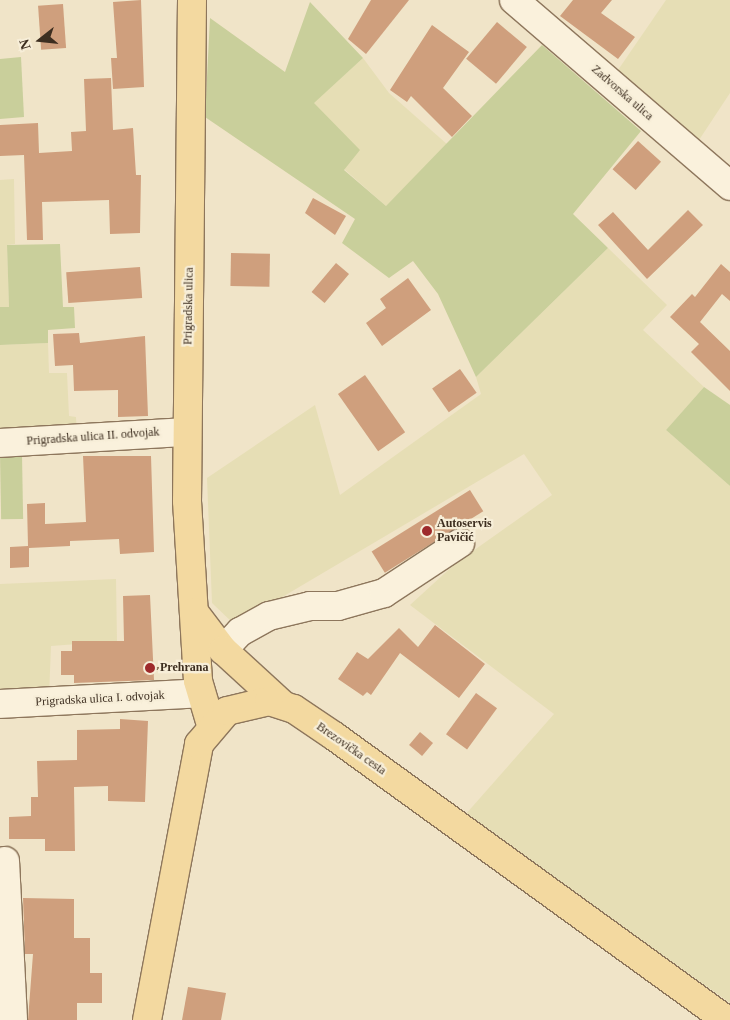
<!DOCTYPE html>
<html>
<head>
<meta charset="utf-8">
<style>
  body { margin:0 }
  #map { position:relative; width:730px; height:1020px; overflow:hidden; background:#f0e4c8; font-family:"Times New Roman",serif }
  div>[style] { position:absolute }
  .farmland>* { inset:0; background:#e6deb5 }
  .green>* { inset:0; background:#c9cf9b; transform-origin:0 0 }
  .building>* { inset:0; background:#cf9f7d; transform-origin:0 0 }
  .path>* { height:3px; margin-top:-1.5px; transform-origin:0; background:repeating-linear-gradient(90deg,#8d765c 0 4px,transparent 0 6.5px) }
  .roads { filter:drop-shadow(1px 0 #8d765c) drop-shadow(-1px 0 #8d765c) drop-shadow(0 1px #8d765c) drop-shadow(0 -1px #8d765c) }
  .minor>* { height:28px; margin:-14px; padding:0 14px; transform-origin:14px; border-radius:14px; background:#faf1dc }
  .major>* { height:28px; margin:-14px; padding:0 14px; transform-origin:14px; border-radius:14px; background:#f3d9a0 }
  .dots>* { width:14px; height:14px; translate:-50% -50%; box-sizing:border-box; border:2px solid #f7eed8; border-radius:50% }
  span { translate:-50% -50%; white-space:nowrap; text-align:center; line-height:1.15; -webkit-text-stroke:4.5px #f7eed8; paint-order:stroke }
  .street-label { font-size:12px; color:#3d2e20 }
  .poi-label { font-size:12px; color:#3d2e20; font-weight:700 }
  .left { translate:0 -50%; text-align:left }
  .north { position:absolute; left:15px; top:15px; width:50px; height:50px; -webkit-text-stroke:4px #f7eed8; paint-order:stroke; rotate:254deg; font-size:14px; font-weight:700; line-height:20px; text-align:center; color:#3d2e20 }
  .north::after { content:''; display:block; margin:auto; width:18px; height:22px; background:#3d2e20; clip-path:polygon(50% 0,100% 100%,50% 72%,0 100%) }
</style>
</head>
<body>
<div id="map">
  <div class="farmland">
    <div style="clip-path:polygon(666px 0,730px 0,730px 93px,699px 140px,618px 70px)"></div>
    <div style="clip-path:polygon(363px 58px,389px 93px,448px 145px,386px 206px,344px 169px,313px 103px)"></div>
    <div style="clip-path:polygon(14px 179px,15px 244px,7px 245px,9px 307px,0 307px,0 180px)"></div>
    <div style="clip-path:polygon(608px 248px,667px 305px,643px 330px,704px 387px,666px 430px,730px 486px,730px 1003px,465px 815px,554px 714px,410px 605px,456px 563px,552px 495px,524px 454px,235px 625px,212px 603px,207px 478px,315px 405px,340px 495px,481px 394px,476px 377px)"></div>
    <div style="clip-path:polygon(48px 343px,49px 373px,67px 373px,69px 416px,76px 417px,77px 436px,0 438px,0 345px)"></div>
    <div style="clip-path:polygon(116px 579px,117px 641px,51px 646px,49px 697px,0 700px,0 584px)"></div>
  </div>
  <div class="green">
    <div style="clip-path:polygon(310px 2px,363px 58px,314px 103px,360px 150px,344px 170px,386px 206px,542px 45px,641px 131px,573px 214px,608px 248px,476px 377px,438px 294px,413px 261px,389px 278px,342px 243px,355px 219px,205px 117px,210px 18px,285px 72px)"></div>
    <div style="clip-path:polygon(21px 57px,24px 117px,0 119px,0 59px)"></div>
    <div style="clip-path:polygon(60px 244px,63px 307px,74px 307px,75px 328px,48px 330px,48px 343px,0 345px,0 307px,9px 307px,7px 245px)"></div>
    <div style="clip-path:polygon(704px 387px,730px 405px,730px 486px,666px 430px)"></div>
    <div style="left:22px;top:454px;width:65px;height:22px;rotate:89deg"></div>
  </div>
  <div class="building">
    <div style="clip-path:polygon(141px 0,144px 87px,113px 89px,111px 58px,117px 58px,113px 2px)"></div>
    <div style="clip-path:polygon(371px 0,409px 0,366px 54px,348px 39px)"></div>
    <div style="clip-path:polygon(573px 0,612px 0,601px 13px,635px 37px,618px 59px,560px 16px)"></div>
    <div style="left:63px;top:4px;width:44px;height:25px;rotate:86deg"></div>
    <div style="left:497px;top:22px;width:39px;height:48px;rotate:40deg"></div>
    <div style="clip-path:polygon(432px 25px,469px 52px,443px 88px,472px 116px,452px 137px,411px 96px,407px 102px,390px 90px)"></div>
    <div style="clip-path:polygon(111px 78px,113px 130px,133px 128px,136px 175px,141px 175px,140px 233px,110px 234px,109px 200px,42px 202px,43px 240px,27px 240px,24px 155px,0 156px,0 125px,38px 123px,39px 153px,72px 151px,71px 132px,86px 131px,84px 79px)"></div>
    <div style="left:638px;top:141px;width:31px;height:38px;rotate:42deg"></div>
    <div style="clip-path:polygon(313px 198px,346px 216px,335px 235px,305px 213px)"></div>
    <div style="clip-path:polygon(688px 210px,703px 225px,647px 279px,598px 225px,613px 212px,648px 250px)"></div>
    <div style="left:231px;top:253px;width:39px;height:33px;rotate:1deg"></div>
    <div style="left:336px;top:263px;width:17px;height:38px;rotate:40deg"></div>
    <div style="clip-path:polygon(721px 264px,730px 272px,730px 301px,722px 294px,700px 322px,730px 351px,730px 391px,691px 352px,699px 344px,670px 317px,692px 294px,695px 297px)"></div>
    <div style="left:140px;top:267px;width:31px;height:74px;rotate:86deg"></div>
    <div style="clip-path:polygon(408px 278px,431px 310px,382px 346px,366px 323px,386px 308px,380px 299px)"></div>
    <div style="clip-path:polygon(79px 333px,80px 343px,145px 336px,148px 416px,118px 417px,118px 390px,74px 391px,73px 365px,55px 366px,53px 334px)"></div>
    <div style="left:460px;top:369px;width:29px;height:34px;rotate:55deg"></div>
    <div style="left:365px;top:375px;width:70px;height:33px;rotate:55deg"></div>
    <div style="clip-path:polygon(83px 456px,151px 456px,154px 552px,120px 554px,119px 539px,70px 541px,70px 546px,29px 548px,29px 567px,10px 568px,10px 547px,28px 546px,27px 504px,45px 503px,45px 524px,86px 522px)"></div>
    <div style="left:470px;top:490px;width:25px;height:116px;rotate:58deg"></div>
    <div style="clip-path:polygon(150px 595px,154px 680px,74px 683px,74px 675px,61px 675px,61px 651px,72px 651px,72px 641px,124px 641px,123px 596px)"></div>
    <div style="clip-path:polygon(435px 625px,485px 664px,459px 698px,400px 653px,371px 695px,367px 692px,363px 696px,338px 679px,357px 652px,368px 659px,399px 628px,418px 647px)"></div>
    <div style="left:476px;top:693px;width:26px;height:51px;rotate:36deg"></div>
    <div style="clip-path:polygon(120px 719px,148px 721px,145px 802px,108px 801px,108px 786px,74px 787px,75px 851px,45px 851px,45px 839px,9px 839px,9px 817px,31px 816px,31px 797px,38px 797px,37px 761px,77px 760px,77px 730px,120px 729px)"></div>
    <div style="left:420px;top:732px;width:17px;height:17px;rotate:40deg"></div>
    <div style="clip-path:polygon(23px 898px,74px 899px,74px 938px,90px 938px,90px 973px,102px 973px,102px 1003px,77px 1003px,77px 1020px,28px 1020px,33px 954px,25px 954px)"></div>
    <div style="clip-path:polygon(188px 987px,226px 993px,221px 1020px,182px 1020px)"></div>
  </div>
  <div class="path">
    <div style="left:155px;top:668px;width:19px"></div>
  </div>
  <div class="roads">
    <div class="minor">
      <div style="left:514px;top:0;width:285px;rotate:40.7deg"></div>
      <div style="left:0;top:443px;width:186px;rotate:-3.4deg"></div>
      <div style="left:223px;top:650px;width:25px;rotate:-47deg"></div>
      <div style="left:240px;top:632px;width:33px;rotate:-29deg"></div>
      <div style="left:269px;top:616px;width:42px;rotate:-13.7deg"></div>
      <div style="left:310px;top:606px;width:28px"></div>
      <div style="left:338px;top:606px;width:48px;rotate:-15.8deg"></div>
      <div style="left:384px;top:593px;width:91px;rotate:-33.3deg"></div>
      <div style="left:0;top:704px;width:200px;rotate:-3.1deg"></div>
      <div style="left:5px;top:861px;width:159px;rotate:87.1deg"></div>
    </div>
    <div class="major">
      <div style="left:192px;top:0;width:501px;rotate:90.57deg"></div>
      <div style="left:187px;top:501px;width:180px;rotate:86.5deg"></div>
      <div style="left:198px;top:681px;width:46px;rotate:73.5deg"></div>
      <div style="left:194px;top:612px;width:48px;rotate:52.7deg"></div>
      <div style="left:223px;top:650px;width:80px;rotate:42.5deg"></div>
      <div style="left:147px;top:1020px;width:281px;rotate:-79.3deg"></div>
      <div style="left:199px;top:744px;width:43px;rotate:-49.7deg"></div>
      <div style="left:227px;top:711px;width:43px;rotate:-13.4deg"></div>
      <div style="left:269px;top:701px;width:26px;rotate:18deg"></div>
      <div style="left:294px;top:709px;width:48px;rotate:34deg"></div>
      <div style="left:334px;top:736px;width:485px;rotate:35.9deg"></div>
    </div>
  </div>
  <div class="dots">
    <div style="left:427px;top:531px;background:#9e2a2b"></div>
    <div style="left:150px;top:668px;background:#9e2a2b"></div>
  </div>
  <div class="street-label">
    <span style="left:622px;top:93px;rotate:41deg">Zadvorska ulica</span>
    <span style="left:189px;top:306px;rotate:-89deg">Prigradska ulica</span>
    <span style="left:93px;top:437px;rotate:-4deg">Prigradska ulica II. odvojak</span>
    <span style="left:100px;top:699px;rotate:-3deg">Prigradska ulica I. odvojak</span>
    <span style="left:351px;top:749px;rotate:35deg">Brezovička cesta</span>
  </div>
  <div class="poi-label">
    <span class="left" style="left:437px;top:531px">Autoservis<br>Pavičić</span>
    <span class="left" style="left:160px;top:668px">Prehrana</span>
  </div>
  <div class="north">N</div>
</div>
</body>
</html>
